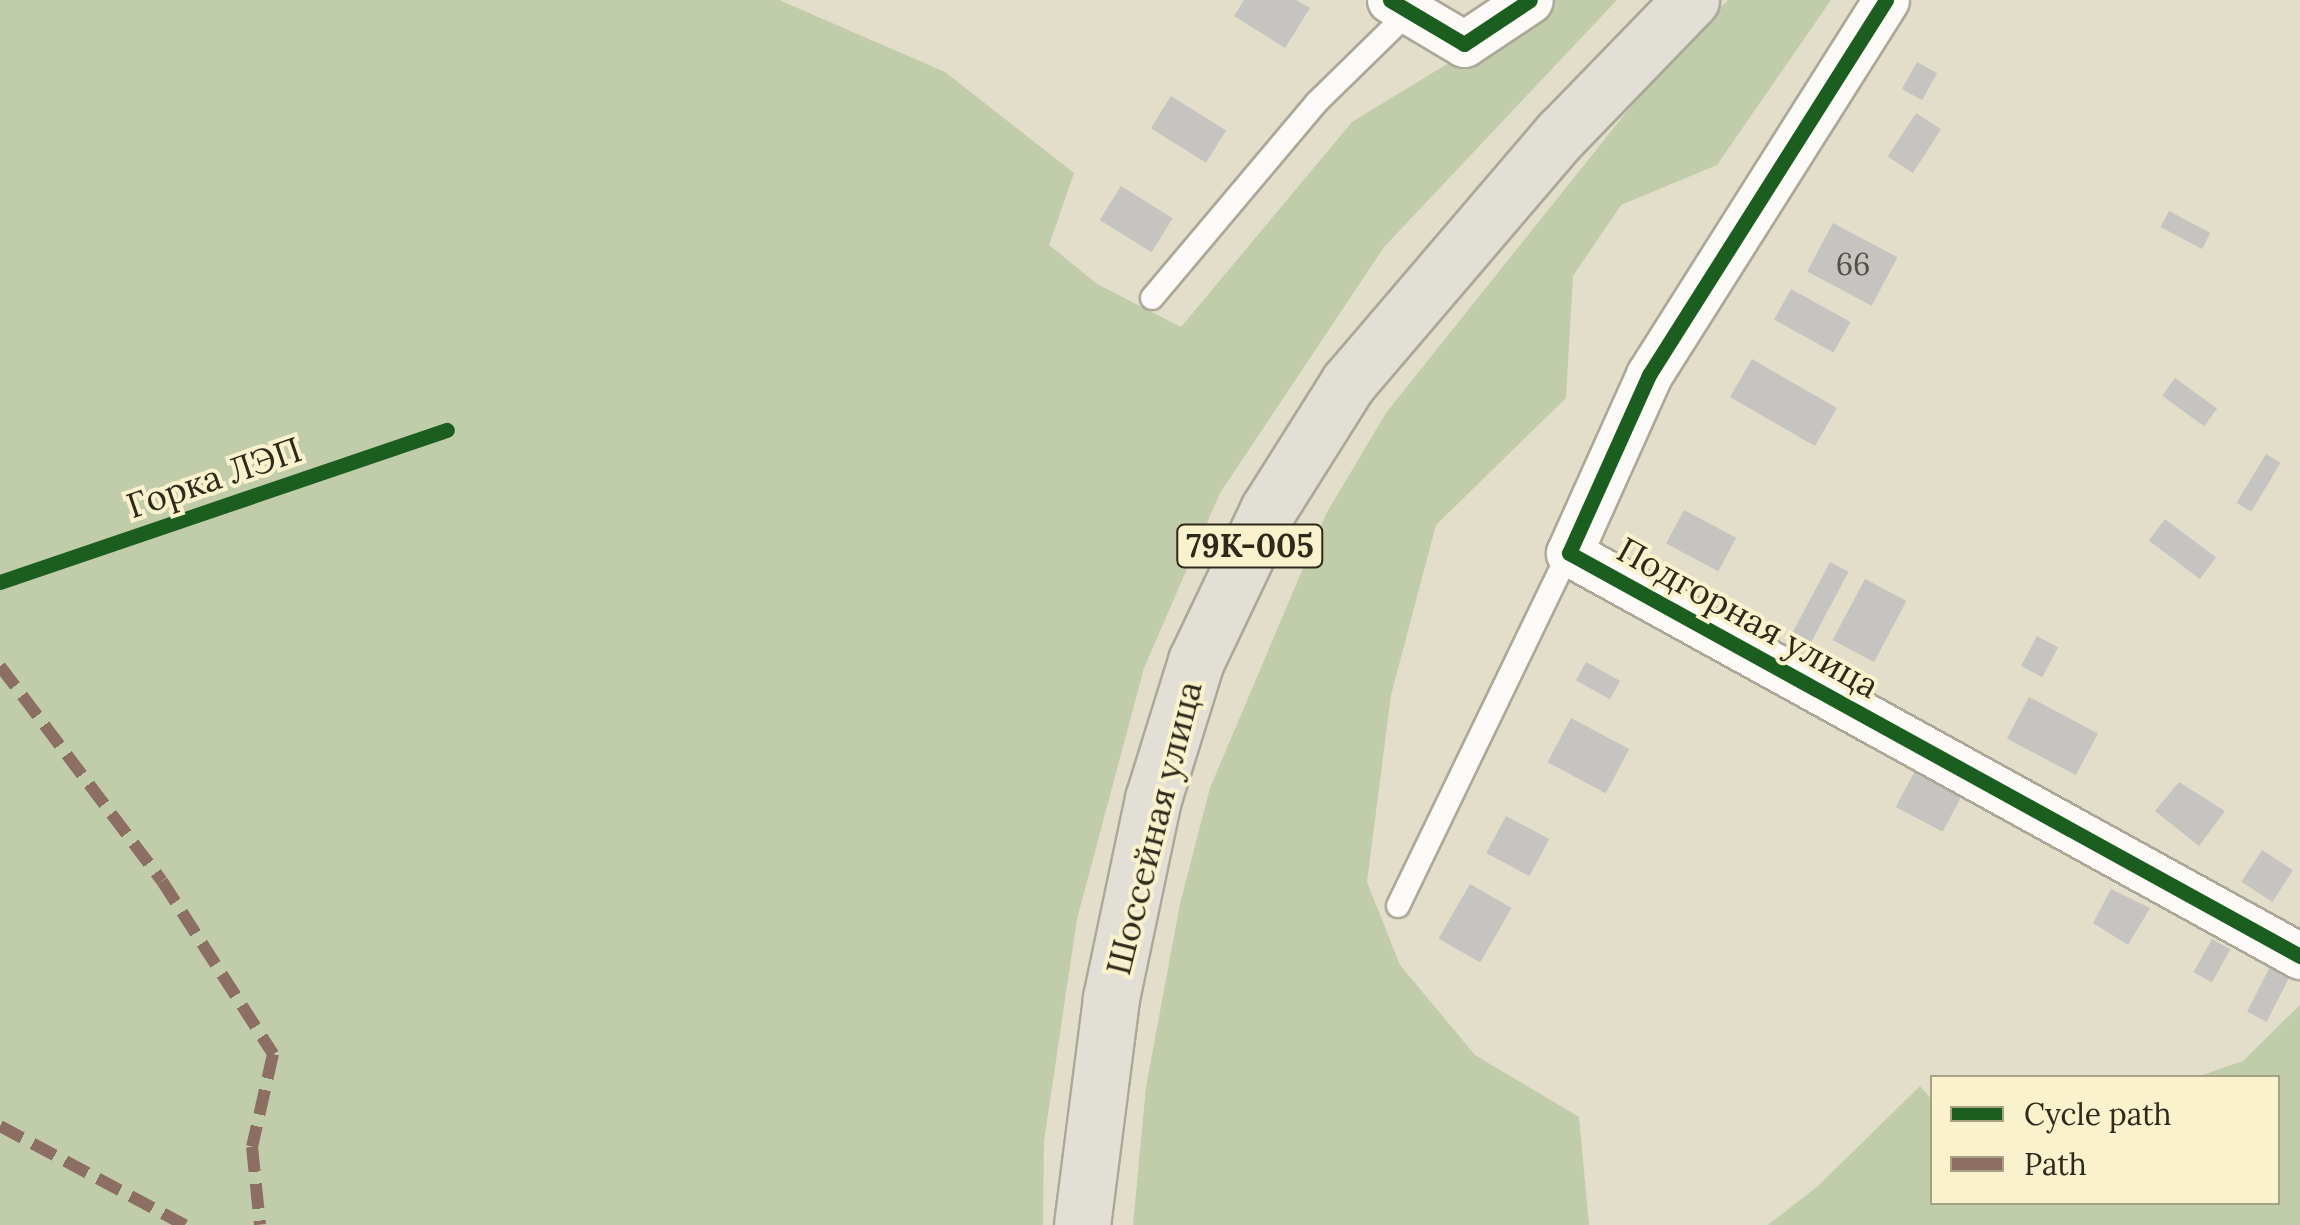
<!DOCTYPE html>
<html>
<head>
<meta charset="utf-8">
<style>
  body { margin:0 }
  #map { position:relative; width:2300px; height:1225px; overflow:hidden; background:#e2deca; font-family:Lora,serif }
  div>[style] { position:absolute }
  .green>* { inset:0; background:#c1ccaa }
  .building>* { inset:0; background:#c6c4c1; transform-origin:0 0 }
  .roads { filter:drop-shadow(2px 0 #aba898) drop-shadow(-2px 0 #aba898) drop-shadow(0 2px #aba898) drop-shadow(0 -2px #aba898) }
  .lane>* { height:22px; margin:-11px; padding:0 11px; transform-origin:11px; border-radius:11px; background:#fbfaf7 }
  .street>* { height:45px; margin:-22.5px; padding:0 22.5px; transform-origin:22.5px; border-radius:22.5px; background:#fbfaf7 }
  .primary>* { height:55px; margin:-27.5px; padding:0 27.5px; transform-origin:27.5px; border-radius:27.5px; background:#e2dfd7 }
  .quiet>* { height:12px; margin-top:-6px; transform-origin:0; background:repeating-linear-gradient(90deg,#8d6e63 0 25px,transparent 0 37px) }
  .cycleway>* { height:15px; margin:-7.5px; padding:0 7.5px; transform-origin:7.5px; border-radius:7.5px; background:#1b5e20 }
  span { translate:-50% -50%; white-space:nowrap; text-align:center; line-height:1.15; -webkit-text-stroke:8px #f9f2cd; paint-order:stroke }
  .number-label { font-size:30px; color:#535045 }
  .number-label span { -webkit-text-stroke-width:0 }
  .shield-label span { padding:2px 8px; background:#f9f2cd; border:2px solid; border-radius:8px; -webkit-text-stroke-width:0 }
  .shield-label { font-size:32px; color:#2d2a1c; font-weight:700 }
  .street-label { font-size:35px; color:#2d2a1c }
  .legend { position:absolute; left:1930px; top:1075px; width:350px; height:130px; box-sizing:border-box; background:#f9f2cd; border:2px solid #a7a286; margin:0; padding:12px 18px; list-style:none; font-size:30px; color:#2d2a1c }
  .legend li { display:flex; align-items:center; gap:20px; height:50px }
  .legend b { width:50px; border:2px solid #a7a286 }
</style>
</head>
<body>
<div id="map">
  <div class="green">
    <div style="clip-path:polygon(0 0,779px 0,945px 72px,1074px 173px,1049px 245px,1097px 284px,1181px 327px,1352px 122px,1552px 0,1617px 0,1384px 247px,1220px 493px,1144px 668px,1077px 919px,1044px 1141px,1043px 1225px,0 1225px)"></div>
    <div style="clip-path:polygon(1728px 0,1831px 0,1717px 165px,1621px 205px,1573px 276px,1566px 398px,1436px 525px,1391px 695px,1367px 882px,1400px 965px,1475px 1055px,1579px 1117px,1589px 1225px,1133px 1225px,1146px 1087px,1180px 904px,1210px 788px,1326px 514px,1386px 413px,1664px 65px)"></div>
    <div style="clip-path:polygon(2300px 1005px,2300px 1225px,1768px 1225px,1818px 1186px,1920px 1086px,1932px 1100px,1932px 1202px,2278px 1202px,2278px 1078px,2197px 1077px,2243px 1061px)"></div>
  </div>
  <div class="building">
    <div style="clip-path:polygon(1244px 0,1296px 0,1310px 8px,1285px 48px,1234px 16px)"></div>
    <div style="left:1917px;top:62px;width:23px;height:31px;rotate:29deg"></div>
    <div style="left:1171px;top:96px;width:65px;height:38px;rotate:32deg"></div>
    <div style="left:1916px;top:113px;width:30px;height:52px;rotate:33deg"></div>
    <div style="left:1121px;top:186px;width:61px;height:40px;rotate:32deg"></div>
    <div style="left:2169px;top:211px;width:47px;height:18px;rotate:28deg"></div>
    <div style="left:1833px;top:223px;width:73px;height:55px;rotate:28deg"></div>
    <div style="left:1791px;top:289px;width:68px;height:35px;rotate:29deg"></div>
    <div style="left:1752px;top:359px;width:98px;height:44px;rotate:30deg"></div>
    <div style="left:2175px;top:378px;width:52px;height:22px;rotate:36deg"></div>
    <div style="left:2266px;top:454px;width:17px;height:57px;rotate:31deg"></div>
    <div style="left:1684px;top:510px;width:59px;height:38px;rotate:28deg"></div>
    <div style="left:2165px;top:519px;width:64px;height:27px;rotate:37deg"></div>
    <div style="left:1830px;top:562px;width:21px;height:80px;rotate:28deg"></div>
    <div style="left:1865px;top:579px;width:47px;height:69px;rotate:28deg"></div>
    <div style="left:2037px;top:636px;width:24px;height:34px;rotate:28deg"></div>
    <div style="left:1586px;top:662px;width:39px;height:21px;rotate:29deg"></div>
    <div style="left:2029px;top:697px;width:78px;height:47px;rotate:28deg"></div>
    <div style="left:1571px;top:718px;width:66px;height:50px;rotate:28deg"></div>
    <div style="left:1916px;top:769px;width:53px;height:43px;rotate:28deg"></div>
    <div style="clip-path:polygon(2179px 782px,2225px 811px,2199px 846px,2155px 811px)"></div>
    <div style="left:1506px;top:816px;width:49px;height:42px;rotate:28deg"></div>
    <div style="left:2262px;top:850px;width:37px;height:38px;rotate:33deg"></div>
    <div style="left:1470px;top:884px;width:48px;height:63px;rotate:30deg"></div>
    <div style="clip-path:polygon(2111px 889px,2150px 908px,2128px 945px,2093px 923px)"></div>
    <div style="left:2212px;top:939px;width:21px;height:38px;rotate:29deg"></div>
    <div style="left:2277px;top:953px;width:22px;height:66px;rotate:27deg"></div>
  </div>
  <div class="roads">
    <div class="lane">
      <div style="left:1152px;top:298px;width:255px;rotate:-49.9deg"></div>
      <div style="left:1316px;top:103px;width:130px;rotate:-44.4deg"></div>
      <div style="left:1398px;top:906px;width:392px;rotate:-64.2deg"></div>
    </div>
    <div class="street">
      <div style="left:1390px;top:0;width:86px;rotate:30.7deg"></div>
      <div style="left:1464px;top:44px;width:79px;rotate:-33.7deg"></div>
      <div style="left:1886px;top:0;width:444px;rotate:122.3deg"></div>
      <div style="left:1649px;top:375px;width:195px;rotate:114.2deg"></div>
      <div style="left:1569px;top:553px;width:835px;rotate:28.87deg"></div>
    </div>
    <div class="primary">
      <div style="left:1082px;top:1225px;width:229px;rotate:-82.7deg"></div>
      <div style="left:1111px;top:998px;width:203px;rotate:-78.1deg"></div>
      <div style="left:1153px;top:799px;width:145px;rotate:-72.7deg"></div>
      <div style="left:1196px;top:661px;width:167px;rotate:-64.5deg"></div>
      <div style="left:1268px;top:510px;width:150px;rotate:-57.8deg"></div>
      <div style="left:1348px;top:383px;width:328px;rotate:-49.5deg"></div>
      <div style="left:1561px;top:134px;width:187px;rotate:-45.9deg"></div>
    </div>
  </div>
  <div class="quiet">
    <div style="left:0;top:666px;width:269px;rotate:53deg"></div>
    <div style="left:162px;top:881px;width:206px;rotate:57.3deg"></div>
    <div style="left:273px;top:1054px;width:95px;rotate:102.7deg"></div>
    <div style="left:252px;top:1147px;width:78px;rotate:84.1deg"></div>
    <div style="left:0;top:1126px;width:210px;rotate:28.2deg"></div>
  </div>
  <div class="cycleway">
    <div style="left:1390px;top:0;width:86px;rotate:30.7deg"></div>
    <div style="left:1464px;top:44px;width:79px;rotate:-33.7deg"></div>
    <div style="left:1886px;top:0;width:444px;rotate:122.3deg"></div>
    <div style="left:1649px;top:375px;width:195px;rotate:114.2deg"></div>
    <div style="left:1569px;top:553px;width:835px;rotate:28.87deg"></div>
    <div style="left:0;top:582px;width:472px;rotate:-18.8deg"></div>
  </div>
  <div class="number-label">
    <span style="left:1853px;top:264px">66</span>
  </div>
  <div class="shield-label">
    <span style="left:1250px;top:546px">79К-005</span>
  </div>
  <div class="street-label">
    <span style="left:214px;top:478px;rotate:-19deg">Горка ЛЭП</span>
    <span style="left:1748px;top:618px;rotate:29deg">Подгорная улица</span>
    <span style="left:1154px;top:828px;rotate:-76deg">Шоссейная улица</span>
  </div>
  <ul class="legend">
  <li><b style="height:12px;background:#1b5e20"></b>Cycle path</li>
  <li><b style="height:12px;background:#8d6e63"></b>Path</li>
  </ul>
</div>
</body>
</html>
